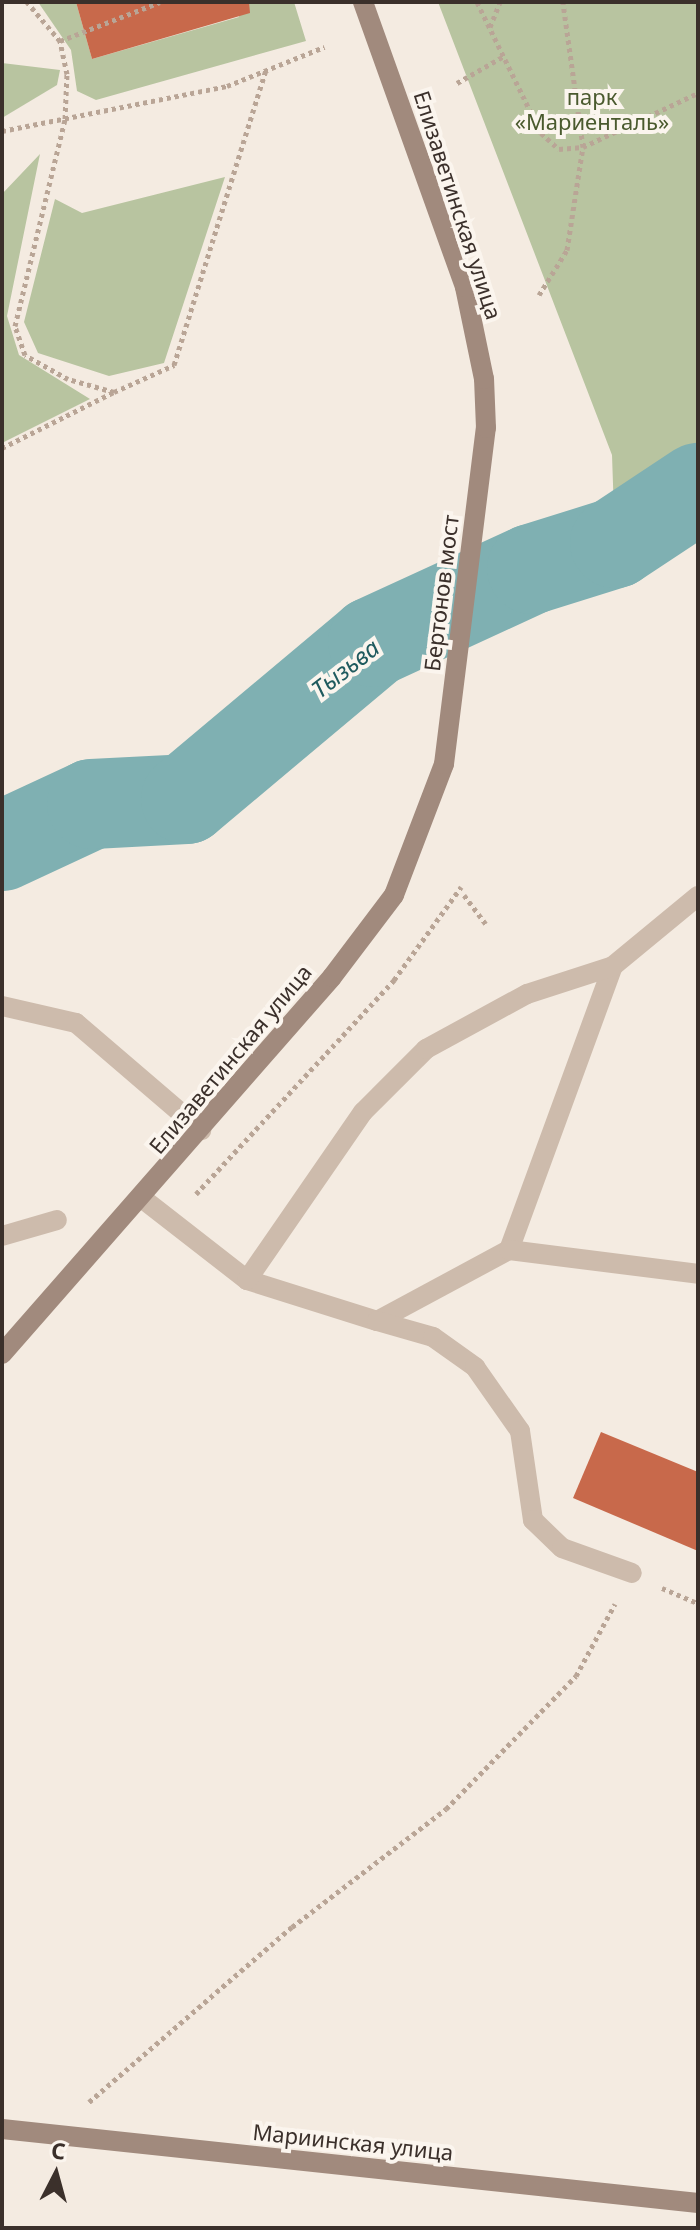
<!DOCTYPE html>
<html>
<head>
<meta charset="utf-8">
<style>
  body { margin:0 }
  #map { position:relative; width:700px; height:2230px; overflow:hidden; background:#f4ebe1; font-family:"Noto Sans",sans-serif }
  div>[style] { position:absolute }
  .green>* { inset:0; background:#b8c4a0 }
  .river>* { height:90px; margin:-45px; padding:0 45px; transform-origin:45px; border-radius:45px; background:#7fb0b2 }
  .building>* { inset:0; background:#c8694b }
  .path>* { height:5px; margin-top:-2.5px; transform-origin:0; background:repeating-linear-gradient(90deg,#b9a596 0 4px,transparent 0 8px) }
  .lane>* { height:20px; margin:-10px; padding:0 10px; transform-origin:10px; border-radius:10px; background:#cdbbac }
  .street>* { height:20px; margin:-10px; padding:0 10px; transform-origin:10px; border-radius:10px; background:#cdbbac }
  .secondary>* { height:20px; margin:-10px; padding:0 10px; transform-origin:10px; border-radius:10px; background:#a18a7d }
  span { translate:-50% -50%; white-space:nowrap; text-align:center; line-height:1.15; -webkit-text-stroke:8px #fbf5ee; paint-order:stroke }
  .park-label { font-size:22px; color:#4a5a2e }
  .street-label { font-size:22px; color:#3b302b }
  .water-label { font-size:24px; color:#1f5a5e; font-style:italic }
  .frame { position:absolute; inset:0; border:4px solid #3b302b; pointer-events:none }
  .north { position:absolute; left:16px; top:2134px; width:80px; height:80px; -webkit-text-stroke:6px #fbf5ee; paint-order:stroke; rotate:6deg; font-size:22px; font-weight:700; line-height:32px; text-align:center; color:#3b302b }
  .north::after { content:''; display:block; margin:auto; width:28px; height:36px; background:#3b302b; clip-path:polygon(50% 0,100% 100%,50% 72%,0 100%) }
</style>
</head>
<body>
<div id="map">
  <div class="green">
    <div style="clip-path:polygon(38px 2px,76px 2px,92px 59px,239px 17px,236px 2px,294px 2px,306px 41px,96px 100px,77px 91px,71px 50px)"></div>
    <div style="clip-path:polygon(438px 2px,698px 2px,698px 488px,615px 543px,612px 455px)"></div>
    <div style="clip-path:polygon(2px 63px,60px 70px,57px 85px,2px 118px)"></div>
    <div style="clip-path:polygon(40px 154px,7px 316px,19px 355px,90px 399px,2px 443px,2px 194px)"></div>
    <div style="clip-path:polygon(225px 177px,164px 363px,109px 376px,38px 353px,24px 322px,55px 199px,82px 213px)"></div>
  </div>
  <div class="river">
    <div style="left:2px;top:846px;width:99px;rotate:-25deg"></div>
    <div style="left:92px;top:804px;width:94px;rotate:-3deg"></div>
    <div style="left:186px;top:799px;width:244px;rotate:-40deg"></div>
    <div style="left:373px;top:642px;width:175px;rotate:-24.7deg"></div>
    <div style="left:532px;top:569px;width:87px;rotate:-17.4deg"></div>
    <div style="left:615px;top:543px;width:100px;rotate:-33.5deg"></div>
  </div>
  <div class="building">
    <div style="clip-path:polygon(76px 2px,249px 2px,250px 13px,92px 59px)"></div>
    <div style="clip-path:polygon(601px 1432px,698px 1472px,698px 1551px,573px 1498px)"></div>
  </div>
  <div class="path">
    <div style="left:477px;top:2px;width:146px;rotate:64deg"></div>
    <div style="left:541px;top:133px;width:24px;rotate:42deg"></div>
    <div style="left:559px;top:149px;width:24px;rotate:-5deg"></div>
    <div style="left:583px;top:147px;width:127px;rotate:-25.2deg"></div>
    <div style="left:490px;top:27px;width:27px;rotate:-68deg"></div>
    <div style="left:60px;top:41px;width:107px;rotate:-21.3deg"></div>
    <div style="left:457px;top:83px;width:54px;rotate:-29.9deg"></div>
    <div style="left:2px;top:131px;width:229px;rotate:-11.3deg"></div>
    <div style="left:227px;top:86px;width:105px;rotate:-21.9deg"></div>
    <div style="left:539px;top:295px;width:53px;rotate:-58.1deg"></div>
    <div style="left:567px;top:250px;width:104px;rotate:-81.2deg"></div>
    <div style="left:583px;top:147px;width:146px;rotate:-97.9deg"></div>
    <div style="left:114px;top:392px;width:66px;rotate:-24.2deg"></div>
    <div style="left:174px;top:365px;width:309px;rotate:-72.7deg"></div>
    <div style="left:2px;top:448px;width:125px;rotate:-26.6deg"></div>
    <div style="left:114px;top:392px;width:48px;rotate:-164.2deg"></div>
    <div style="left:68px;top:379px;width:49px;rotate:-150.8deg"></div>
    <div style="left:25px;top:355px;width:31px;rotate:-109deg"></div>
    <div style="left:15px;top:326px;width:213px;rotate:-76.4deg"></div>
    <div style="left:65px;top:119px;width:45px;rotate:-87.5deg"></div>
    <div style="left:67px;top:74px;width:34px;rotate:-102deg"></div>
    <div style="left:60px;top:41px;width:51px;rotate:-130.2deg"></div>
    <div style="left:464px;top:895px;width:36px;rotate:53deg"></div>
    <div style="left:196px;top:1194px;width:292px;rotate:-47.2deg"></div>
    <div style="left:394px;top:980px;width:115px;rotate:-54.2deg"></div>
    <div style="left:662px;top:1588px;width:39px;rotate:23deg"></div>
    <div style="left:89px;top:2102px;width:268px;rotate:-40.8deg"></div>
    <div style="left:292px;top:1927px;width:194px;rotate:-37.5deg"></div>
    <div style="left:446px;top:1809px;width:186px;rotate:-45.7deg"></div>
    <div style="left:576px;top:1676px;width:82px;rotate:-61.6deg"></div>
  </div>
  <div class="lane">
    <div style="left:2px;top:1006px;width:76px;rotate:12.9deg"></div>
    <div style="left:76px;top:1023px;width:165px;rotate:40.6deg"></div>
    <div style="left:143px;top:1199px;width:132px;rotate:37.9deg"></div>
    <div style="left:247px;top:1280px;width:136px;rotate:17.5deg"></div>
    <div style="left:377px;top:1321px;width:150px;rotate:-28.3deg"></div>
    <div style="left:509px;top:1250px;width:302px;rotate:-69.9deg"></div>
    <div style="left:613px;top:966px;width:110px;rotate:-39.5deg"></div>
    <div style="left:509px;top:1250px;width:191px;rotate:7.2deg"></div>
    <div style="left:247px;top:1280px;width:204px;rotate:-55.4deg"></div>
    <div style="left:363px;top:1112px;width:89px;rotate:-45deg"></div>
    <div style="left:426px;top:1049px;width:115px;rotate:-28.6deg"></div>
    <div style="left:527px;top:994px;width:90px;rotate:-18deg"></div>
    <div style="left:377px;top:1321px;width:58px;rotate:15.9deg"></div>
    <div style="left:433px;top:1337px;width:52px;rotate:35.5deg"></div>
    <div style="left:475px;top:1367px;width:78px;rotate:54.9deg"></div>
    <div style="left:520px;top:1431px;width:90px;rotate:81.7deg"></div>
    <div style="left:533px;top:1520px;width:40px;rotate:44deg"></div>
    <div style="left:562px;top:1548px;width:74px;rotate:19.7deg"></div>
  </div>
  <div class="street">
    <div style="left:2px;top:1236px;width:57px;rotate:-16.2deg"></div>
  </div>
  <div class="secondary">
    <div style="left:2px;top:1354px;width:501px;rotate:-48.8deg"></div>
    <div style="left:332px;top:977px;width:103px;rotate:-52.9deg"></div>
    <div style="left:394px;top:895px;width:140px;rotate:-69.1deg"></div>
    <div style="left:444px;top:764px;width:339px;rotate:-82.9deg"></div>
    <div style="left:486px;top:428px;width:49px;rotate:-92.3deg"></div>
    <div style="left:484px;top:379px;width:94px;rotate:-101.7deg"></div>
    <div style="left:465px;top:287px;width:303px;rotate:-109.7deg"></div>
    <div style="left:2px;top:2129px;width:700px;rotate:6.07deg"></div>
  </div>
  <div class="park-label">
    <span style="left:592px;top:109px">парк<br>«Мариенталь»</span>
  </div>
  <div class="street-label">
    <span style="left:458px;top:205px;rotate:72deg">Елизаветинская улица</span>
    <span style="left:441px;top:593px;rotate:-83deg">Бертонов мост</span>
    <span style="left:230px;top:1059px;rotate:-50deg">Елизаветинская улица</span>
    <span style="left:353px;top:2142px;rotate:6deg">Мариинская улица</span>
  </div>
  <div class="water-label">
    <span style="left:345px;top:668px;rotate:-38deg">Тызьва</span>
  </div>
  <div class="frame"></div>
  <div class="north">С</div>
</div>
</body>
</html>
